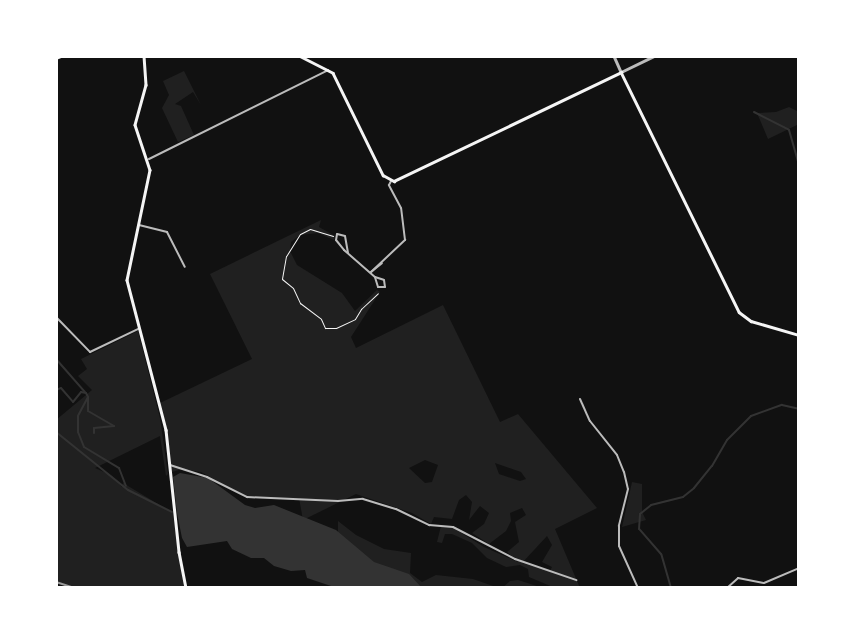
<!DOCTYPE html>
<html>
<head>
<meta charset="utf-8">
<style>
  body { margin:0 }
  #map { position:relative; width:855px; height:644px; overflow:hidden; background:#111; font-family:"Roboto Condensed",sans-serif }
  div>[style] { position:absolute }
  .green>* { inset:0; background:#202020 }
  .water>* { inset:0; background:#333 }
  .stream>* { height:2px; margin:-1px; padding:0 1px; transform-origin:1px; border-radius:1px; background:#333 }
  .path>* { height:1px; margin:-0.5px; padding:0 0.5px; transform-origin:0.5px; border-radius:0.5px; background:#f5f5f5 }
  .minor>* { height:2px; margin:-1px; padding:0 1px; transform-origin:1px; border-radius:1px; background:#bcbcbc }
  .tertiary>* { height:2.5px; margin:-1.25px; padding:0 1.25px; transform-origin:1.25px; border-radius:1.25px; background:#bcbcbc }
  .secondary>* { height:2.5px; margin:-1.25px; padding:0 1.25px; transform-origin:1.25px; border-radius:1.25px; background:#f5f5f5 }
  .rail>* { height:2px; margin:-1px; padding:0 1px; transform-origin:1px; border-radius:1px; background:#9a9a9a }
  span { translate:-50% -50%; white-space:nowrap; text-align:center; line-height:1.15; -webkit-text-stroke:5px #fff; paint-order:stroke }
  .frame { position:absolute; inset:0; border:58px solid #fff; pointer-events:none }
</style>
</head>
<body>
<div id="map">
  <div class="green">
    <div style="clip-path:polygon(184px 71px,201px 105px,193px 92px,175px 104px,181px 106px,194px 135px,178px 142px,162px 108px,169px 95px,163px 81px)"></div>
    <div style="clip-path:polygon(789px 107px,799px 112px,799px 124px,768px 139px,757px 113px,776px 112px)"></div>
    <div style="clip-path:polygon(evenodd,321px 220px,319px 227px,335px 236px,334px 240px,318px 233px,300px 235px,291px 242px,290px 251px,297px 265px,342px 293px,355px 311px,377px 290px,380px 292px,351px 337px,356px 348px,443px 305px,500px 422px,518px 414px,597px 508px,555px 529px,580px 588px,555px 588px,529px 577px,528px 569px,520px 565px,506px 567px,487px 558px,472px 543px,452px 534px,445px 534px,442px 543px,437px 542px,441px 526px,450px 526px,484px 547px,518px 562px,507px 552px,519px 542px,515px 522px,526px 515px,522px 508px,510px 513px,511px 521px,506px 531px,489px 544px,472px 533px,484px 524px,489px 513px,480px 506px,469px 520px,472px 502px,466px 495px,459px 500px,452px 519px,434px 517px,431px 524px,412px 513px,356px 494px,303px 520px,299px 498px,249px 498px,201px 472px,182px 469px,172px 472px,160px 403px,252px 359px,210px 274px,321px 220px,425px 460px,438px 465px,432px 482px,425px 483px,409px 468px,425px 460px,321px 220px,495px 463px,521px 472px,526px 479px,520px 481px,499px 474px,495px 463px,321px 220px,547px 536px,552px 545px,542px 562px,552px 567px,550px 571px,522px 563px,547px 536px)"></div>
    <div style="clip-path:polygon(138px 331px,160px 418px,168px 474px,166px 476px,160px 436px,95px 468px,111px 475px,122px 487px,123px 483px,173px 513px,184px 588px,76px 588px,56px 582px,56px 420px,92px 390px,78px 376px,87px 369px,81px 359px)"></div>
    <div style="clip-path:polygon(632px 482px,642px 484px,642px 512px,646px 520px,622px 527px)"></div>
    <div style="clip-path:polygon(338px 521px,356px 535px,384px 549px,411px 553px,410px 573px,422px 582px,436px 575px,473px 579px,499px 588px,382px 588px,338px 544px)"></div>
    <div style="clip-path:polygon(518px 580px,543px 588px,502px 588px,510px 581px)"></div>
  </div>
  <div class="water">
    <div style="clip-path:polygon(180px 473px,208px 478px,245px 505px,255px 508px,274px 505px,336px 530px,374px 562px,409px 574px,422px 588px,337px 588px,307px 578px,305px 570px,291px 571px,274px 566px,264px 558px,251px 558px,232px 549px,227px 541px,187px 547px,182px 538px,177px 513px,173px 477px)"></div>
  </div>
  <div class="stream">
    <div style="left:754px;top:112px;width:39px;rotate:27deg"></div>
    <div style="left:789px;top:130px;width:36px;rotate:74deg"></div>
    <div style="left:56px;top:359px;width:44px;rotate:48.7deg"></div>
    <div style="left:56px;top:390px;width:5px;rotate:-22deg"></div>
    <div style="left:61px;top:388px;width:18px;rotate:49deg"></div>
    <div style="left:73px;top:402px;width:13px;rotate:-51deg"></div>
    <div style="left:81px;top:392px;width:5px;rotate:11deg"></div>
    <div style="left:86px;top:393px;width:4px;rotate:63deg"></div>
    <div style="left:88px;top:397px;width:21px;rotate:118deg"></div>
    <div style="left:78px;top:416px;width:16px;rotate:90deg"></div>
    <div style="left:78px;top:432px;width:16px;rotate:68deg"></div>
    <div style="left:84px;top:447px;width:41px;rotate:31deg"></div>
    <div style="left:119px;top:468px;width:19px;rotate:69deg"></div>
    <div style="left:88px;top:397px;width:14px;rotate:90deg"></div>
    <div style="left:88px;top:411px;width:30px;rotate:30deg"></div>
    <div style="left:114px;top:426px;width:20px;rotate:174deg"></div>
    <div style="left:94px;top:428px;width:5px;rotate:90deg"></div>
    <div style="left:56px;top:432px;width:92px;rotate:38.9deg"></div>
    <div style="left:128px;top:490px;width:49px;rotate:26.6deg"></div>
    <div style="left:671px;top:588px;width:35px;rotate:-106deg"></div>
    <div style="left:661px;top:554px;width:33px;rotate:-131deg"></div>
    <div style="left:639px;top:529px;width:15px;rotate:-86deg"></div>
    <div style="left:640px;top:514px;width:14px;rotate:-39deg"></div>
    <div style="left:651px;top:505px;width:33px;rotate:-14deg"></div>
    <div style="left:683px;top:497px;width:14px;rotate:-39deg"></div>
    <div style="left:694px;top:488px;width:28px;rotate:-51deg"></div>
    <div style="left:712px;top:466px;width:30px;rotate:-60deg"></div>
    <div style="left:727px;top:440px;width:34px;rotate:-45deg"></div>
    <div style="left:751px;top:416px;width:33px;rotate:-20deg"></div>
    <div style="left:782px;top:405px;width:17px;rotate:13deg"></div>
  </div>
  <div class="path">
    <div style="left:333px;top:236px;width:24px;rotate:-163deg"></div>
    <div style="left:310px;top:229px;width:11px;rotate:153deg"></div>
    <div style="left:300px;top:234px;width:26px;rotate:122deg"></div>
    <div style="left:286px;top:256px;width:23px;rotate:100deg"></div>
    <div style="left:282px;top:279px;width:14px;rotate:39deg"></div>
    <div style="left:293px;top:288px;width:17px;rotate:65deg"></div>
    <div style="left:300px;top:303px;width:26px;rotate:37deg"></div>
    <div style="left:321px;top:319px;width:10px;rotate:66deg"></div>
    <div style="left:325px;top:328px;width:11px"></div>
    <div style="left:336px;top:328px;width:21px;rotate:-25deg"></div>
    <div style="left:355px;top:319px;width:12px;rotate:-59deg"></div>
    <div style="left:361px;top:309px;width:23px;rotate:-43deg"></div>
  </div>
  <div class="minor">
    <div style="left:149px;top:159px;width:200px;rotate:-26.4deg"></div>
    <div style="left:139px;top:225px;width:29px;rotate:14deg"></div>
    <div style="left:167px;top:232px;width:39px;rotate:63deg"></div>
    <div style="left:348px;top:253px;width:17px;rotate:-100deg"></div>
    <div style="left:345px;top:236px;width:8px;rotate:-166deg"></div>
    <div style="left:337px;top:234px;width:6px;rotate:99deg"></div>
    <div style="left:336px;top:240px;width:13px;rotate:51deg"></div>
    <div style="left:344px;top:250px;width:41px;rotate:41.1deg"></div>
    <div style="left:371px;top:272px;width:47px;rotate:-43.3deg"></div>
    <div style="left:405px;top:240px;width:32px;rotate:-97deg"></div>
    <div style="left:401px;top:208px;width:26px;rotate:-118deg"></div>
    <div style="left:389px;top:185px;width:4px;rotate:-63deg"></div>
    <div style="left:371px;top:272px;width:14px;rotate:-39deg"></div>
    <div style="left:375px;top:277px;width:9px;rotate:18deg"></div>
    <div style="left:384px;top:280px;width:7px;rotate:82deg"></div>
    <div style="left:385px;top:287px;width:7px;rotate:180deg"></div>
    <div style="left:378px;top:287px;width:10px;rotate:-107deg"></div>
    <div style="left:56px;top:317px;width:49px;rotate:45.8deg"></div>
    <div style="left:90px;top:352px;width:53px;rotate:-25.6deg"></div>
    <div style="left:580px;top:399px;width:24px;rotate:66deg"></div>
    <div style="left:590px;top:421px;width:43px;rotate:51.5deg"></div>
    <div style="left:617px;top:455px;width:18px;rotate:68deg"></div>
    <div style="left:624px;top:472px;width:17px;rotate:77deg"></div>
    <div style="left:628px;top:489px;width:38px;rotate:104deg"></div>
    <div style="left:619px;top:526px;width:20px;rotate:90deg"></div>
    <div style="left:619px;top:546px;width:46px;rotate:65.7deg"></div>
    <div style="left:170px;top:465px;width:39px;rotate:18deg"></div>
    <div style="left:207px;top:477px;width:45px;rotate:26.6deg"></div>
    <div style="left:247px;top:497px;width:91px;rotate:2.5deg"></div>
    <div style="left:338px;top:501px;width:25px;rotate:-5deg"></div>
    <div style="left:363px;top:499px;width:34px;rotate:17deg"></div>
    <div style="left:396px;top:509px;width:37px;rotate:26deg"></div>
    <div style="left:429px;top:525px;width:24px;rotate:5deg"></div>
    <div style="left:453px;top:527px;width:70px;rotate:27.3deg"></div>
    <div style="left:515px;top:559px;width:65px;rotate:19deg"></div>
    <div style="left:727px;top:588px;width:15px;rotate:-42deg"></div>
    <div style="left:738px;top:578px;width:26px;rotate:11deg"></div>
    <div style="left:764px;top:583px;width:38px;rotate:-23deg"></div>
  </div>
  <div class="tertiary">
    <div style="left:614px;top:56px;width:17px;rotate:66deg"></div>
    <div style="left:621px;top:72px;width:37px;rotate:-26deg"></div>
  </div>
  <div class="secondary">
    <div style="left:144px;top:56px;width:29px;rotate:86deg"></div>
    <div style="left:146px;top:85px;width:41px;rotate:105.4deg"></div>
    <div style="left:135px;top:125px;width:47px;rotate:71.6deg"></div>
    <div style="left:150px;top:170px;width:112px;rotate:101.8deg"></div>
    <div style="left:127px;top:280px;width:155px;rotate:75.4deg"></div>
    <div style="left:166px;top:430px;width:123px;rotate:83.9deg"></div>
    <div style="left:179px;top:552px;width:37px;rotate:79deg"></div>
    <div style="left:300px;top:56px;width:37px;rotate:27deg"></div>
    <div style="left:333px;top:73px;width:114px;rotate:63.9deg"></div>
    <div style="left:383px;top:175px;width:13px;rotate:29deg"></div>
    <div style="left:394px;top:181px;width:252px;rotate:-25.6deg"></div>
    <div style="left:621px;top:72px;width:267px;rotate:63.8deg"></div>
    <div style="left:739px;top:312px;width:15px;rotate:37deg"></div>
    <div style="left:751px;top:321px;width:50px;rotate:16.3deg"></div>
    <div style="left:56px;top:58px;width:5px;rotate:-22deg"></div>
  </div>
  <div class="rail">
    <div style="left:56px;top:582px;width:20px;rotate:18deg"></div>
  </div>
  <div class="frame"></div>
</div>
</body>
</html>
